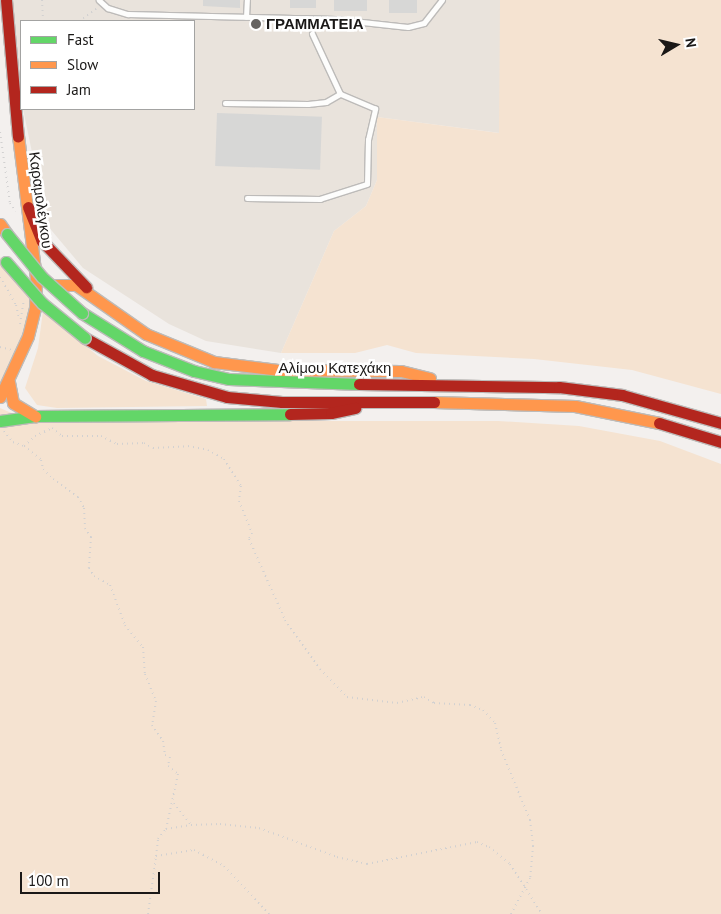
<!DOCTYPE html>
<html>
<head>
<meta charset="utf-8">
<style>
  body { margin:0 }
  #map { position:relative; width:721px; height:914px; overflow:hidden; background:#f3f0ee; font-family:"PT Sans",sans-serif }
  div>[style] { position:absolute }
  .built>* { inset:0; background:#e9e3dc }
  .green>* { inset:0; background:#f5e3d1 }
  .building>* { inset:0; background:#d7d7d6; transform-origin:0 0 }
  .path>* { height:2px; margin-top:-1px; transform-origin:0; background:repeating-linear-gradient(90deg,#d2d1d1 0 1px,transparent 0 5px) }
  .roads { filter:drop-shadow(1px 0 #bdbbb9) drop-shadow(-1px 0 #bdbbb9) drop-shadow(0 1px #bdbbb9) drop-shadow(0 -1px #bdbbb9) }
  .lane>* { height:4.5px; margin:-2.25px; padding:0 2.25px; transform-origin:2.25px; border-radius:2.25px; background:#fdfdfc }
  .fast>* { height:11px; margin:-5.5px; padding:0 5.5px; transform-origin:5.5px; border-radius:5.5px; background:#63d668 }
  .slow>* { height:11px; margin:-5.5px; padding:0 5.5px; transform-origin:5.5px; border-radius:5.5px; background:#ff974d }
  .jam>* { height:11px; margin:-5.5px; padding:0 5.5px; transform-origin:5.5px; border-radius:5.5px; background:#b3261e }
  .bridges { filter:drop-shadow(1px 0 #bdbbb9) drop-shadow(-1px 0 #bdbbb9) drop-shadow(0 1px #bdbbb9) drop-shadow(0 -1px #bdbbb9) }
  .fast-bridge>* { height:11px; margin:-5.5px; padding:0 5.5px; transform-origin:5.5px; border-radius:5.5px; background:#63d668 }
  .dots>* { width:14px; height:14px; translate:-50% -50%; box-sizing:border-box; border:2px solid #fff; border-radius:50% }
  span { translate:-50% -50%; white-space:nowrap; text-align:center; line-height:1.15; -webkit-text-stroke:5px #fff; paint-order:stroke }
  .poi-label { font-size:15px; color:#1a1817; font-weight:700 }
  .left { translate:0 -50%; text-align:left }
  .street-label { font-size:15px; color:#1a1817 }
  .legend { position:absolute; left:20px; top:20px; width:175px; height:90px; box-sizing:border-box; background:#fff; border:1px solid #a3a3a2; margin:0; padding:6px 9px; list-style:none; font-size:15px; color:#1a1817 }
  .legend li { display:flex; align-items:center; gap:10px; height:25px }
  .legend b { width:25px; border:1px solid #a3a3a2 }
  .north { position:absolute; left:651px; top:20px; width:50px; height:50px; -webkit-text-stroke:4px #fff; paint-order:stroke; rotate:81deg; font-size:14px; font-weight:700; line-height:20px; text-align:center; color:#1a1817 }
  .north::after { content:''; display:block; margin:auto; width:18px; height:22px; background:#1a1817; clip-path:polygon(50% 0,100% 100%,50% 72%,0 100%) }
  .scale { position:absolute; left:20px; top:872px; width:140px; height:22px; box-sizing:border-box; border:2px solid #1a1817; border-top:0; padding-left:6px; font-size:15px; line-height:18px; white-space:nowrap; color:#1a1817; -webkit-text-stroke:4px #fff; paint-order:stroke }
</style>
</head>
<body>
<div id="map">
  <div class="built">
    <div style="clip-path:polygon(13px 0,500px 0,500px 133px,377px 117px,377px 180px,366px 206px,334px 231px,281px 353px,206px 341px,169px 324px,83px 268px,47px 225px,23px 109px,194px 109px,194px 21px,21px 21px,21px 87px)"></div>
  </div>
  <div class="green">
    <div style="clip-path:polygon(500px 0,721px 0,721px 394px,632px 370px,534px 359px,416px 353px,387px 345px,355px 353px,281px 353px,334px 231px,366px 206px,377px 180px,377px 117px,499px 133px)"></div>
    <div style="clip-path:polygon(0 257px,33px 299px,31px 314px,0 393px)"></div>
    <div style="clip-path:polygon(43px 311px,98px 356px,146px 381px,206px 399px,207px 406px,57px 408px,37px 405px,25px 388px,38px 348px)"></div>
    <div style="clip-path:polygon(0 408px,30px 421px,498px 421px,579px 426px,660px 441px,721px 464px,721px 914px,0 914px)"></div>
  </div>
  <div class="building">
    <div style="clip-path:polygon(203px 0,240px 0,240px 8px,203px 6px)"></div>
    <div style="left:290px;top:0;width:26px;height:8px"></div>
    <div style="left:334px;top:0;width:33px;height:11px"></div>
    <div style="left:389px;top:0;width:28px;height:13px"></div>
    <div style="left:217px;top:113px;width:105px;height:53px;rotate:2deg"></div>
  </div>
  <div class="path">
    <div style="left:42px;top:0;width:21px;rotate:87deg"></div>
    <div style="left:79px;top:21px;width:24px;rotate:-36deg"></div>
    <div style="left:0;top:132px;width:72px;rotate:82deg"></div>
    <div style="left:10px;top:203px;width:10px;rotate:53deg"></div>
    <div style="left:0;top:277px;width:32px;rotate:60deg"></div>
    <div style="left:16px;top:305px;width:13px;rotate:77deg"></div>
    <div style="left:20px;top:324px;width:25px;rotate:-81deg"></div>
    <div style="left:0;top:347px;width:12px;rotate:14deg"></div>
    <div style="left:4px;top:431px;width:14px;rotate:51deg"></div>
    <div style="left:13px;top:442px;width:12px;rotate:20deg"></div>
    <div style="left:24px;top:446px;width:15px;rotate:-42deg"></div>
    <div style="left:35px;top:436px;width:19px;rotate:-25deg"></div>
    <div style="left:52px;top:428px;width:13px;rotate:39deg"></div>
    <div style="left:62px;top:436px;width:39px"></div>
    <div style="left:101px;top:436px;width:18px;rotate:27deg"></div>
    <div style="left:117px;top:444px;width:27px;rotate:-2deg"></div>
    <div style="left:144px;top:443px;width:10px;rotate:29deg"></div>
    <div style="left:153px;top:448px;width:35px;rotate:-3deg"></div>
    <div style="left:188px;top:446px;width:20px;rotate:11deg"></div>
    <div style="left:208px;top:450px;width:18px;rotate:29deg"></div>
    <div style="left:224px;top:459px;width:32px;rotate:58deg"></div>
    <div style="left:241px;top:486px;width:15px;rotate:98deg"></div>
    <div style="left:239px;top:501px;width:35px;rotate:68deg"></div>
    <div style="left:252px;top:533px;width:7px;rotate:117deg"></div>
    <div style="left:249px;top:539px;width:89px;rotate:66deg"></div>
    <div style="left:285px;top:620px;width:60px;rotate:54.5deg"></div>
    <div style="left:320px;top:669px;width:39px;rotate:46deg"></div>
    <div style="left:347px;top:697px;width:50px;rotate:6.8deg"></div>
    <div style="left:397px;top:703px;width:28px;rotate:-13deg"></div>
    <div style="left:424px;top:697px;width:12px;rotate:31deg"></div>
    <div style="left:434px;top:703px;width:36px;rotate:3deg"></div>
    <div style="left:470px;top:705px;width:14px;rotate:21deg"></div>
    <div style="left:483px;top:710px;width:18px;rotate:47deg"></div>
    <div style="left:495px;top:723px;width:28px;rotate:77deg"></div>
    <div style="left:501px;top:750px;width:76px;rotate:67.5deg"></div>
    <div style="left:530px;top:820px;width:26px;rotate:83deg"></div>
    <div style="left:533px;top:846px;width:32px;rotate:95deg"></div>
    <div style="left:530px;top:878px;width:41px;rotate:117.8deg"></div>
    <div style="left:24px;top:446px;width:22px;rotate:39deg"></div>
    <div style="left:41px;top:460px;width:9px;rotate:77deg"></div>
    <div style="left:43px;top:469px;width:14px;rotate:45deg"></div>
    <div style="left:53px;top:479px;width:31px;rotate:36deg"></div>
    <div style="left:78px;top:497px;width:13px;rotate:61deg"></div>
    <div style="left:84px;top:508px;width:20px;rotate:87deg"></div>
    <div style="left:85px;top:528px;width:11px;rotate:56deg"></div>
    <div style="left:91px;top:537px;width:31px;rotate:94deg"></div>
    <div style="left:89px;top:568px;width:9px;rotate:58deg"></div>
    <div style="left:94px;top:576px;width:18px;rotate:29deg"></div>
    <div style="left:110px;top:585px;width:43px;rotate:69.4deg"></div>
    <div style="left:125px;top:625px;width:28px;rotate:51deg"></div>
    <div style="left:143px;top:647px;width:27px;rotate:86deg"></div>
    <div style="left:145px;top:674px;width:29px;rotate:68deg"></div>
    <div style="left:156px;top:701px;width:24px;rotate:99deg"></div>
    <div style="left:152px;top:725px;width:19px;rotate:55deg"></div>
    <div style="left:163px;top:741px;width:14px;rotate:82deg"></div>
    <div style="left:165px;top:755px;width:5px;rotate:22deg"></div>
    <div style="left:170px;top:757px;width:9px;rotate:103deg"></div>
    <div style="left:168px;top:766px;width:13px;rotate:39deg"></div>
    <div style="left:178px;top:774px;width:56px;rotate:102.3deg"></div>
    <div style="left:174px;top:803px;width:28px;rotate:52deg"></div>
    <div style="left:156px;top:856px;width:17px;rotate:-83deg"></div>
    <div style="left:158px;top:839px;width:13px;rotate:-51deg"></div>
    <div style="left:166px;top:829px;width:25px;rotate:-9deg"></div>
    <div style="left:191px;top:825px;width:29px;rotate:-2deg"></div>
    <div style="left:220px;top:824px;width:39px;rotate:6deg"></div>
    <div style="left:259px;top:828px;width:83px;rotate:20.4deg"></div>
    <div style="left:337px;top:857px;width:31px;rotate:13deg"></div>
    <div style="left:367px;top:864px;width:112px;rotate:-11.3deg"></div>
    <div style="left:477px;top:842px;width:13px;rotate:23deg"></div>
    <div style="left:489px;top:847px;width:27px;rotate:39deg"></div>
    <div style="left:510px;top:864px;width:59px;rotate:57.4deg"></div>
    <div style="left:148px;top:914px;width:59px;rotate:-82.1deg"></div>
    <div style="left:156px;top:856px;width:38px;rotate:-9deg"></div>
    <div style="left:194px;top:850px;width:34px;rotate:28deg"></div>
    <div style="left:224px;top:866px;width:66px;rotate:46.8deg"></div>
  </div>
  <div class="roads">
    <div class="lane">
      <div style="left:99px;top:0;width:12px;rotate:42deg"></div>
      <div style="left:108px;top:8px;width:21px;rotate:17deg"></div>
      <div style="left:128px;top:14px;width:207px;rotate:1.4deg"></div>
      <div style="left:335px;top:19px;width:73px;rotate:6.3deg"></div>
      <div style="left:408px;top:27px;width:16px;rotate:-14deg"></div>
      <div style="left:424px;top:23px;width:29px;rotate:-52deg"></div>
      <div style="left:246px;top:17px;width:17px;rotate:-87deg"></div>
      <div style="left:225px;top:103px;width:83px;rotate:0.7deg"></div>
      <div style="left:308px;top:104px;width:18px;rotate:-6deg"></div>
      <div style="left:326px;top:102px;width:16px;rotate:-30deg"></div>
      <div style="left:247px;top:198px;width:73px;rotate:0.8deg"></div>
      <div style="left:320px;top:199px;width:49px;rotate:-17.7deg"></div>
      <div style="left:367px;top:184px;width:44px;rotate:-88.7deg"></div>
      <div style="left:368px;top:140px;width:32px;rotate:-77deg"></div>
      <div style="left:375px;top:109px;width:38px;rotate:-157deg"></div>
      <div style="left:340px;top:94px;width:66px;rotate:-115deg"></div>
    </div>
    <div class="fast">
      <div style="left:82px;top:313px;width:72px;rotate:31.9deg"></div>
      <div style="left:143px;top:351px;width:55px;rotate:21.4deg"></div>
      <div style="left:194px;top:371px;width:36px;rotate:13deg"></div>
      <div style="left:229px;top:379px;width:130px;rotate:2.2deg"></div>
      <div style="left:0;top:421px;width:35px;rotate:-8deg"></div>
      <div style="left:35px;top:416px;width:255px;rotate:-0.4deg"></div>
    </div>
    <div class="slow">
      <div style="left:0;top:224px;width:12px;rotate:55deg"></div>
      <div style="left:55px;top:285px;width:21px"></div>
      <div style="left:76px;top:285px;width:85px;rotate:35deg"></div>
      <div style="left:146px;top:334px;width:74px;rotate:22.4deg"></div>
      <div style="left:214px;top:362px;width:64px;rotate:7.1deg"></div>
      <div style="left:278px;top:370px;width:123px;rotate:0.5deg"></div>
      <div style="left:401px;top:371px;width:30px;rotate:14deg"></div>
      <div style="left:9px;top:382px;width:21px;rotate:79deg"></div>
      <div style="left:13px;top:403px;width:26px;rotate:31deg"></div>
      <div style="left:0;top:397px;width:67px;rotate:-65.3deg"></div>
      <div style="left:28px;top:336px;width:29px;rotate:-76deg"></div>
      <div style="left:35px;top:308px;width:30px;rotate:-88deg"></div>
      <div style="left:36px;top:278px;width:143px;rotate:-97.2deg"></div>
      <div style="left:434px;top:402px;width:141px;rotate:1.6deg"></div>
      <div style="left:575px;top:406px;width:86px;rotate:11.4deg"></div>
    </div>
    <div class="jam">
      <div style="left:6px;top:0;width:137px;rotate:85deg"></div>
      <div style="left:28px;top:207px;width:37px;rotate:68deg"></div>
      <div style="left:42px;top:241px;width:64px;rotate:46.3deg"></div>
      <div style="left:85px;top:338px;width:77px;rotate:28.9deg"></div>
      <div style="left:152px;top:375px;width:78px;rotate:16.3deg"></div>
      <div style="left:227px;top:397px;width:55px;rotate:5.2deg"></div>
      <div style="left:282px;top:402px;width:152px"></div>
      <div style="left:359px;top:384px;width:200px;rotate:0.9deg"></div>
      <div style="left:559px;top:387px;width:64px;rotate:7.2deg"></div>
      <div style="left:622px;top:395px;width:103px;rotate:15.8deg"></div>
      <div style="left:290px;top:414px;width:41px;rotate:-1.4deg"></div>
      <div style="left:331px;top:413px;width:25px;rotate:-12deg"></div>
      <div style="left:659px;top:423px;width:65px;rotate:17deg"></div>
    </div>
  </div>
  <div class="bridges">
    <div class="fast-bridge">
      <div style="left:7px;top:234px;width:55px;rotate:50.9deg"></div>
      <div style="left:42px;top:277px;width:54px;rotate:42deg"></div>
      <div style="left:6px;top:262px;width:55px;rotate:48.7deg"></div>
      <div style="left:42px;top:303px;width:55px;rotate:39.1deg"></div>
    </div>
  </div>
  <div class="dots">
    <div style="left:256px;top:24px;background:#666462"></div>
  </div>
  <div class="poi-label">
    <span class="left" style="left:266px;top:24px">ΓΡΑΜΜΑΤΕΙΑ</span>
  </div>
  <div class="street-label">
    <span style="left:41px;top:200px;rotate:82deg">Καραμολέγκου</span>
    <span style="left:335px;top:368px">Αλίμου Κατεχάκη</span>
  </div>
  <ul class="legend">
  <li><b style="height:6px;background:#63d668"></b>Fast</li>
  <li><b style="height:6px;background:#ff974d"></b>Slow</li>
  <li><b style="height:6px;background:#b3261e"></b>Jam</li>
  </ul>
  <div class="north">N</div>
  <div class="scale">100 m</div>
</div>
</body>
</html>
